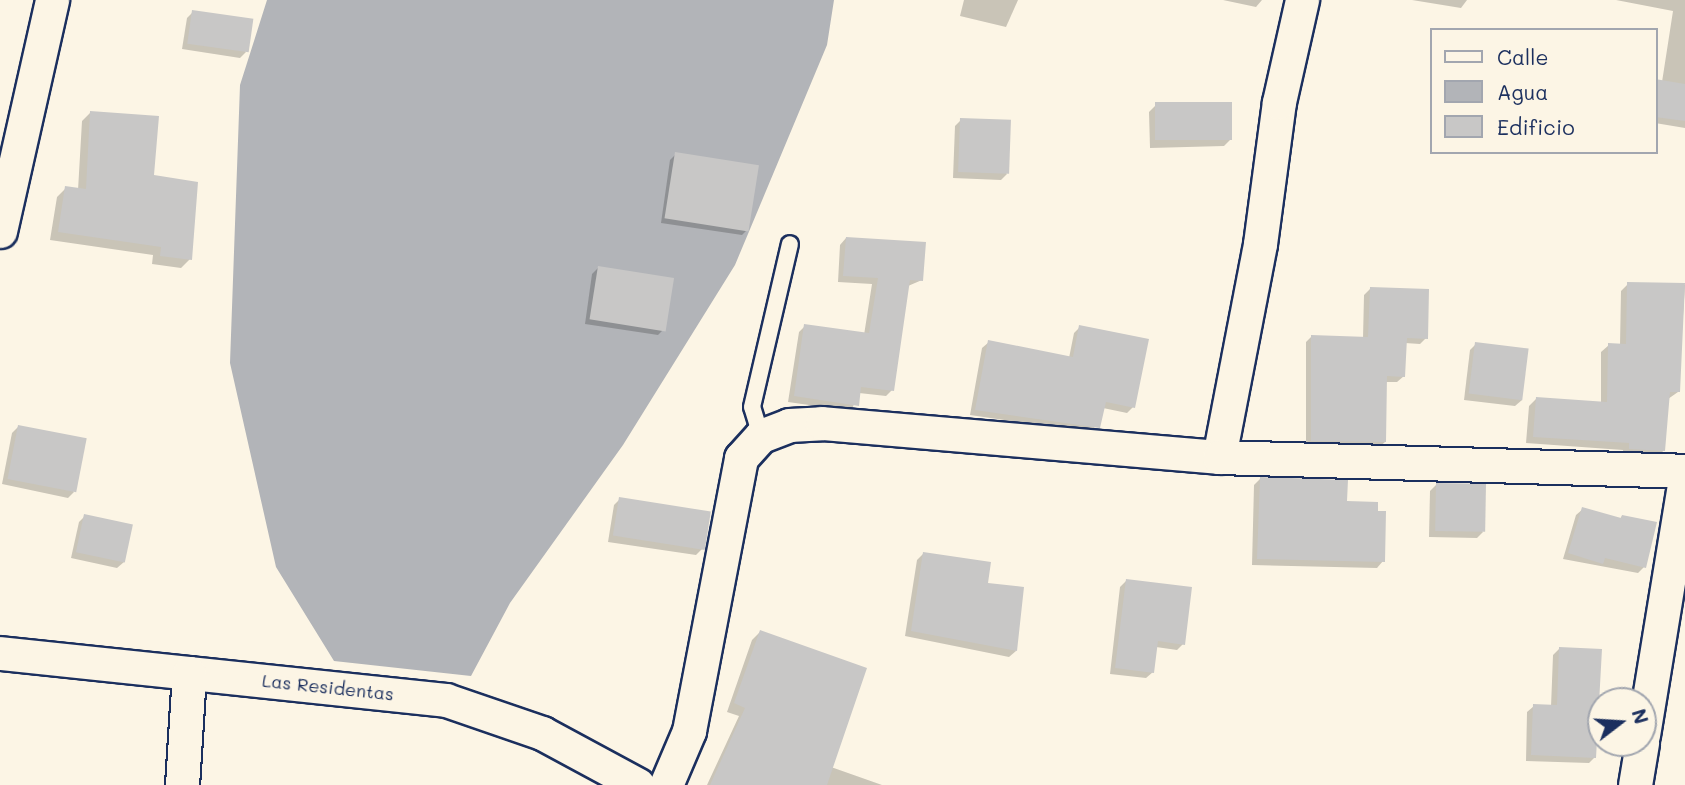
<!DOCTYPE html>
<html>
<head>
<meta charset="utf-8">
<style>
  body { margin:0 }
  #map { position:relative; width:1685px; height:785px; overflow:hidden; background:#fcf5e5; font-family:Mali,sans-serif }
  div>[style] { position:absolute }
  .water>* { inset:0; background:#b2b4b8 }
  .shadow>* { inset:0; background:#0003 }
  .building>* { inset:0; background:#c8c7c6; transform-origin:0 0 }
  .roads { filter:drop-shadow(2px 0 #1b2f5e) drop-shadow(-2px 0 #1b2f5e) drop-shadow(0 2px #1b2f5e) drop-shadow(0 -2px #1b2f5e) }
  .service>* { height:16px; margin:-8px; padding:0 8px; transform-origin:8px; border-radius:8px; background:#fcf5e5 }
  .minor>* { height:33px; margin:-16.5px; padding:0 16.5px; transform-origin:16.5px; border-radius:16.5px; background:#fcf5e5 }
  span { translate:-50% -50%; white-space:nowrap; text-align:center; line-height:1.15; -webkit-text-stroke:6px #fcf5e5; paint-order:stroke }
  .street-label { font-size:18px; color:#1b2f5e }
  .legend { position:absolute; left:1430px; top:28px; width:228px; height:126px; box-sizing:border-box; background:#fcf5e5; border:2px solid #a2a6af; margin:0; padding:9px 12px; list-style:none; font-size:21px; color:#1b2f5e }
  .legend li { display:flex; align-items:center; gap:14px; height:35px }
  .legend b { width:35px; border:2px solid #a2a6af }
  .north { position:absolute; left:1587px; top:687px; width:70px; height:70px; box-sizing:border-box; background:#fcf5e5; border:2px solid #a2a6af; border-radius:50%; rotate:73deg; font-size:19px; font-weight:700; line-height:28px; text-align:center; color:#1b2f5e }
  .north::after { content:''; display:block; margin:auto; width:24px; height:32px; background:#1b2f5e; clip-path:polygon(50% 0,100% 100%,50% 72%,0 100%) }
</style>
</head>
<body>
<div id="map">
  <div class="water">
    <div style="clip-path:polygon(267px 0,834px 0,827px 45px,735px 265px,623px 445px,510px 603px,471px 676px,334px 661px,276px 567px,230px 363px,240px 85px)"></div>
  </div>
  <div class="shadow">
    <div style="clip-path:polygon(964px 0,1018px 0,1006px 27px,960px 16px)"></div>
    <div style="clip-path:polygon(1223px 0,1262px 0,1256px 7px)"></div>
    <div style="clip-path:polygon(1412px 0,1467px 0,1461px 8px)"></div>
    <div style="clip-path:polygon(1616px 0,1685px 0,1685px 128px,1655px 123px,1655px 81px,1662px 82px,1673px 11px)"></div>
    <div style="clip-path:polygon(193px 12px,246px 52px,240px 58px,182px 49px,187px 18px)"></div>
    <div style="clip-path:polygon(1155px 106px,1230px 140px,1224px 146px,1150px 148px,1149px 112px)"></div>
    <div style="clip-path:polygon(91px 112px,153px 176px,190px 259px,181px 268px,152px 264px,153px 255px,50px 240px,57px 197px,66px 188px,78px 190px,82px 121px)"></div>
    <div style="clip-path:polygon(961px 120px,1007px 174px,1001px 180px,953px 178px,955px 126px)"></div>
    <div style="clip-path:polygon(676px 154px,748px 229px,742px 235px,661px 223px,670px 160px)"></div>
    <div style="clip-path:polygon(846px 238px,922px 280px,908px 286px,892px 390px,886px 396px,859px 393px,851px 411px,788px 402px,799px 332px,805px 326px,864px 335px,872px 284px,838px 282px,840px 245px)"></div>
    <div style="clip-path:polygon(598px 268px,664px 329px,658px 335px,585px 324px,592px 274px)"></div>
    <div style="clip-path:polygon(1628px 284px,1685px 285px,1678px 392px,1668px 399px,1664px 450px,1657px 458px,1623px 455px,1623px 450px,1526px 443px,1529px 406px,1536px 399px,1601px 403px,1601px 352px,1609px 345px,1620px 345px,1621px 291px)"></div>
    <div style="clip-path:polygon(1370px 289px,1426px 338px,1420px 344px,1405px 343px,1404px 376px,1397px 382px,1385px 382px,1385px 442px,1378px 448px,1306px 446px,1306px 342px,1312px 336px,1363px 338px,1364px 295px)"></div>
    <div style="clip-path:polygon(1080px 327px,1133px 407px,1127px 413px,1103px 408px,1092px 433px,970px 415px,982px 348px,989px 342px,1069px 358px,1074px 333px)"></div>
    <div style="clip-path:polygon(1476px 344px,1522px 400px,1515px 406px,1464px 400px,1470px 350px)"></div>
    <div style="clip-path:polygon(18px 427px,74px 492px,68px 498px,2px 484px,12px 433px)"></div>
    <div style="clip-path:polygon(1260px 479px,1345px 503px,1383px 561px,1377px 568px,1252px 565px,1254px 485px)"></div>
    <div style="clip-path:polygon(1436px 485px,1483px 532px,1477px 538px,1429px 537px,1430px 491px)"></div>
    <div style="clip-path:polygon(620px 499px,702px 549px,696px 555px,608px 542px,614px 505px)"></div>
    <div style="clip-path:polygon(1583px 509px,1619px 520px,1622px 516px,1644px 567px,1638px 573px,1563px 559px,1576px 515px)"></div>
    <div style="clip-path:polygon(85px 516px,124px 562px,117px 568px,71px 558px,79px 522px)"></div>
    <div style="clip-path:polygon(923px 554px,986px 584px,1016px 651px,1009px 657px,905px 636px,917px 560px)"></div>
    <div style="clip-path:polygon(1126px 581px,1183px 644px,1177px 650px,1156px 647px,1153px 672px,1146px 678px,1110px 674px,1120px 587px)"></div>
    <div style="clip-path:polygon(760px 632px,831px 767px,882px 785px,707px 785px,739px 716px,727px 712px,752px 640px)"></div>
    <div style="clip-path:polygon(1560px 648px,1595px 757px,1589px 763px,1526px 761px,1527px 712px,1534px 706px,1551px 707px,1553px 655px)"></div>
  </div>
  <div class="building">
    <div style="left:192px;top:10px;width:62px;height:34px;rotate:8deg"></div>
    <div style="clip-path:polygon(1655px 79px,1685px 84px,1685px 121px,1655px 117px)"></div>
    <div style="left:1232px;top:102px;width:38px;height:77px;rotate:90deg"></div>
    <div style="clip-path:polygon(90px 111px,159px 116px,154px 175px,198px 182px,192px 260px,160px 256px,161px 247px,58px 232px,65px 186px,86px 189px)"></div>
    <div style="left:960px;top:118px;width:51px;height:54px;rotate:2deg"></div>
    <div style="left:675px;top:152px;width:85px;height:67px;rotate:9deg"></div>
    <div style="clip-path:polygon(846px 237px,926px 242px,923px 281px,910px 280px,894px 391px,861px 387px,859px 406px,794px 396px,804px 324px,869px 333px,878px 278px,843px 276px)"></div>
    <div style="left:598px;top:266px;width:77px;height:54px;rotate:9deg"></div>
    <div style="clip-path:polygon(1627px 282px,1685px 283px,1680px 392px,1670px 392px,1665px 451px,1629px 449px,1629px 443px,1533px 437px,1536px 397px,1607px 402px,1608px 343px,1626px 344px)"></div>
    <div style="clip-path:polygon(1370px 287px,1429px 289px,1428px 339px,1407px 338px,1405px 377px,1387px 376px,1386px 442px,1311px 441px,1311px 335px,1368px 337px)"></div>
    <div style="clip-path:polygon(1079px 325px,1149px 339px,1135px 408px,1106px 402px,1100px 428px,975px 410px,988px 340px,1073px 357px)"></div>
    <div style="left:1475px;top:342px;width:54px;height:52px;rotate:7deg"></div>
    <div style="left:18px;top:425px;width:70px;height:55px;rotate:11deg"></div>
    <div style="clip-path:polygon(1260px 477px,1348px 480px,1347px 501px,1378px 502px,1378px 511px,1386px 511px,1385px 562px,1257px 559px)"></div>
    <div style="left:1436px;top:483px;width:50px;height:48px;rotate:1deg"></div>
    <div style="left:619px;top:497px;width:93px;height:39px;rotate:9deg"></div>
    <div style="clip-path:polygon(1582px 507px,1621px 518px,1622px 515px,1657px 522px,1646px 568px,1605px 558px,1603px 564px,1568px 553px)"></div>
    <div style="left:84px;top:514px;width:50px;height:39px;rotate:12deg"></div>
    <div style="clip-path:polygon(923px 552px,991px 562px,988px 583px,1024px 587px,1017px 651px,911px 631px)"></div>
    <div style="clip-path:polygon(1126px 579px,1192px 587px,1185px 645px,1158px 641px,1154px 673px,1115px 668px)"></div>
    <div style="clip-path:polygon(760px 630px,867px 668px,827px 785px,710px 785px,745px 708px,734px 703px)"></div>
    <div style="clip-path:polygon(1559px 647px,1602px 649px,1596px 758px,1531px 755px,1533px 704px,1557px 705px)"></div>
  </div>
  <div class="roads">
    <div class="service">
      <div style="left:761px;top:436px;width:30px;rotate:-107deg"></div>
      <div style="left:752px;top:407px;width:167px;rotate:-76.9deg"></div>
    </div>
    <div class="minor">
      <div style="left:0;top:231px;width:237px;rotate:-77.3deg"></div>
      <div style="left:1219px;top:457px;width:217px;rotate:-79.1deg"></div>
      <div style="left:1260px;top:244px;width:143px;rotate:-82.4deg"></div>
      <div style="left:1279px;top:102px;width:105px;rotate:-77.3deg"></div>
      <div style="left:0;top:653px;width:448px;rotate:6deg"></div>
      <div style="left:446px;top:700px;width:102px;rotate:19deg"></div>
      <div style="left:542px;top:733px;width:109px;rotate:28.4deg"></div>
      <div style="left:1643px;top:735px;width:260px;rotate:-80.7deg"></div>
      <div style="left:182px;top:785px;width:112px;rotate:-86.4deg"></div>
      <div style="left:666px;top:785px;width:59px;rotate:-66.9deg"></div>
      <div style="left:689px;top:731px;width:278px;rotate:-79.2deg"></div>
      <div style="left:741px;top:458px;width:30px;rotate:-48deg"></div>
      <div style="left:761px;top:436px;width:30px;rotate:-21deg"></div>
      <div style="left:789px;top:425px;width:33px;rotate:-3deg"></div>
      <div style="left:822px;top:423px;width:398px;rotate:4.9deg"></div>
      <div style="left:1219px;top:457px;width:466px;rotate:1.7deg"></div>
      <div style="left:1635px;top:785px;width:43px;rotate:-80.5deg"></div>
    </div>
  </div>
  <div class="street-label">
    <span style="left:328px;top:687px;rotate:6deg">Las Residentas</span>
  </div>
  <ul class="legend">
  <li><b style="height:9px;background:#fcf5e5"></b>Calle</li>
  <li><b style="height:19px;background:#b2b4b8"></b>Agua</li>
  <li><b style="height:19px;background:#c8c7c6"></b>Edificio</li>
  </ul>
  <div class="north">N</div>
</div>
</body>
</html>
